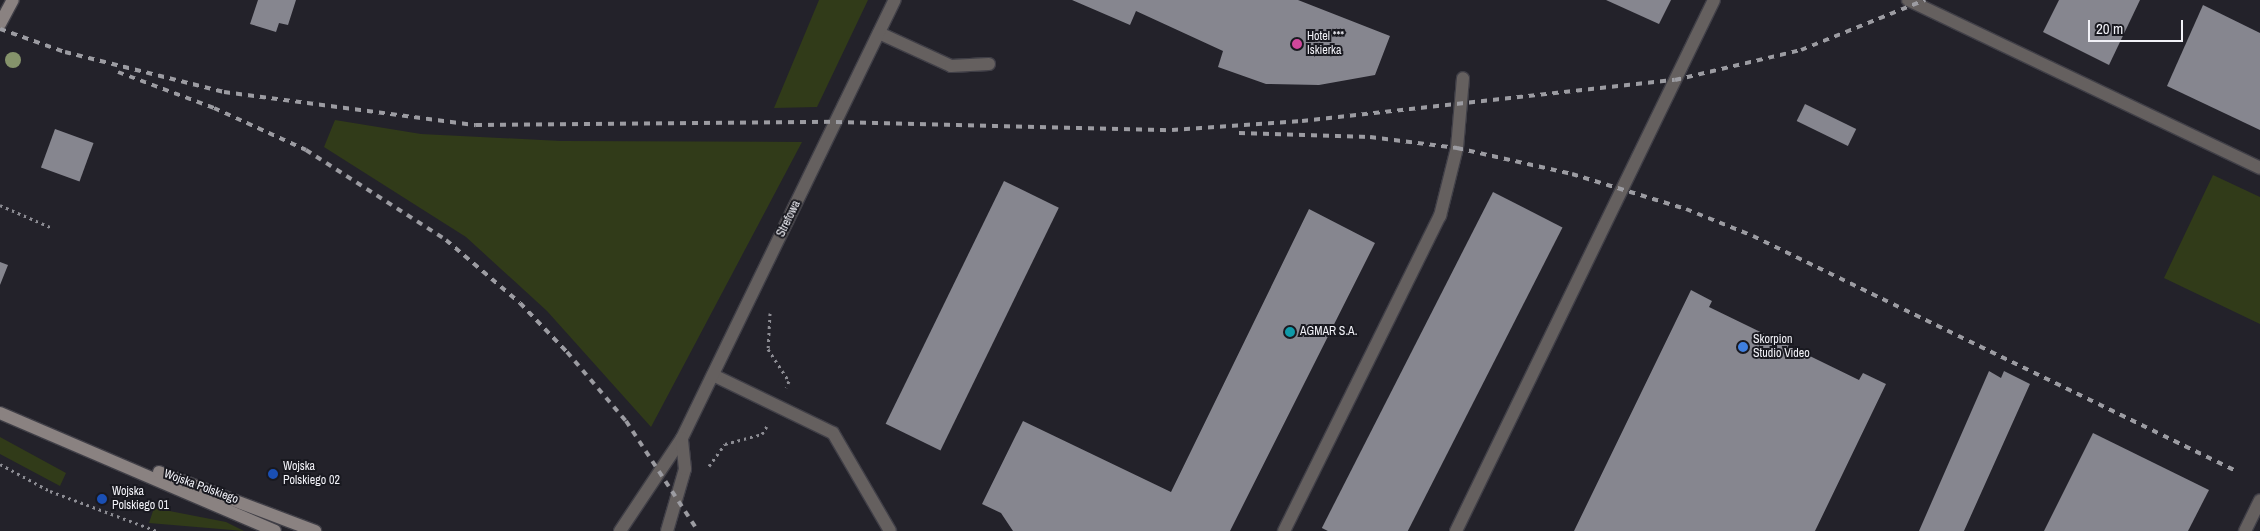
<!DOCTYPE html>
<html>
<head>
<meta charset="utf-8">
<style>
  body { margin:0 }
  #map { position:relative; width:2260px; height:531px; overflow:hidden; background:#23222a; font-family:"Archivo Narrow",sans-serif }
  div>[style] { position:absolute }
  .green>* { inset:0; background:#313b19 }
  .building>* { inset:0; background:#86868f; transform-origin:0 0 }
  .path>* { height:3px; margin-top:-1.5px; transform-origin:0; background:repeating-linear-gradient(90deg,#8c8c93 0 2.5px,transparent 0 6.5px) }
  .roads { filter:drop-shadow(1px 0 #403f47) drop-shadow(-1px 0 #403f47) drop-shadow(0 1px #403f47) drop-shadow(0 -1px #403f47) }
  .lane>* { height:12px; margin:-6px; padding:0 6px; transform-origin:6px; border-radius:6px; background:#65605f }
  .street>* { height:12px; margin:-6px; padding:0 6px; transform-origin:6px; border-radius:6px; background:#65605f }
  .secondary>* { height:12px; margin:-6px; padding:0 6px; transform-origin:6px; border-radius:6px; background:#8a8281 }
  .rail>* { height:4px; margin-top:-2px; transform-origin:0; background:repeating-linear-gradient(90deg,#9c9ca2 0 6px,transparent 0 12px) }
  .trees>* { width:16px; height:16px; margin:-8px; border-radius:50%; background:#85936b }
  .dots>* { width:14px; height:14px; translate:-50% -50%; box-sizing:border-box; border:2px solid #191920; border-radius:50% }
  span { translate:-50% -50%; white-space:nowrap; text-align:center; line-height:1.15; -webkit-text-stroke:4px #191920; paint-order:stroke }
  .poi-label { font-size:12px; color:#f1f1f7 }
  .left { translate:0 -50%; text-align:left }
  .street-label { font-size:12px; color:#f1f1f7 }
  .scale { position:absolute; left:2088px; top:20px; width:95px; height:22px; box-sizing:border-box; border:2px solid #f1f1f7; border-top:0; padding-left:6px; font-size:15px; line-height:18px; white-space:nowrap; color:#f1f1f7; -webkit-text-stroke:4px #191920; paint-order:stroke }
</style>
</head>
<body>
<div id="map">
  <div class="green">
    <div style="clip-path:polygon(819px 0,868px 0,817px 107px,774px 108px)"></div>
    <div style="clip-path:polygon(335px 120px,421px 134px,561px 141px,802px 142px,651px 427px,547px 311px,466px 237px,324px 147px)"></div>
    <div style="clip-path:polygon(2213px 175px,2260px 197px,2260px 324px,2164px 278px)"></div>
    <div style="clip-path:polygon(0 437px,66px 473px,60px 486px,0 454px)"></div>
    <div style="clip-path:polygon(154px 508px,226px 522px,244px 531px,149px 523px)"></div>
  </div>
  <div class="building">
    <div style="clip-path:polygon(258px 0,296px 0,288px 25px,279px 23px,276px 32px,250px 24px)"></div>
    <div style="clip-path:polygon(1072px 0,1298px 0,1390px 36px,1375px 75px,1319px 85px,1266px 84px,1218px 67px,1223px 51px,1136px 11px,1130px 25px)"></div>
    <div style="clip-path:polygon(1606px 0,1671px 0,1659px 24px)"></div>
    <div style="clip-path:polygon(2059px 0,2140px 0,2109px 65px,2043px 32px)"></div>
    <div style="clip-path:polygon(2203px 5px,2260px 33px,2260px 130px,2167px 86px)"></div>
    <div style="left:1805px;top:104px;width:57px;height:19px;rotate:26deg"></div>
    <div style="left:55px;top:129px;width:41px;height:41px;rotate:20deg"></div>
    <div style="left:1004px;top:181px;width:61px;height:270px;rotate:26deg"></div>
    <div style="left:1493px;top:192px;width:78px;height:377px;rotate:27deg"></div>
    <div style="clip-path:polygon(1309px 209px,1375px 243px,1230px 531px,1013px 531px,1001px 513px,982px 504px,1023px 421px,1171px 492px)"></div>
    <div style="clip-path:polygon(0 262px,8px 265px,0 285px)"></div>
    <div style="clip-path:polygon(1691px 290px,1712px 301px,1709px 307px,1859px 380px,1863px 373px,1886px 384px,1815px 531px,1574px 531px)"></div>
    <div style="clip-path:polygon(1989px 371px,2001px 378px,2004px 371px,2030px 384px,1964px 531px,1919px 531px)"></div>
    <div style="clip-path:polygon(2093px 433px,2209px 490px,2188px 531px,2044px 531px)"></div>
  </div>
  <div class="path">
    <div style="left:0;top:205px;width:55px;rotate:23.7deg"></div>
    <div style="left:770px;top:313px;width:36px;rotate:93deg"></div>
    <div style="left:768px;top:349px;width:38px;rotate:57deg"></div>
    <div style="left:789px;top:381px;width:7px;rotate:117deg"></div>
    <div style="left:0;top:464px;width:57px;rotate:28.4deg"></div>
    <div style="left:50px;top:491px;width:114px;rotate:20.5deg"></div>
    <div style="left:709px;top:466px;width:27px;rotate:-54deg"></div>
    <div style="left:725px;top:444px;width:38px;rotate:-15deg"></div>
    <div style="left:762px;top:434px;width:9px;rotate:-58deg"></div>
  </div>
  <div class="roads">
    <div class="lane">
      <div style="left:1908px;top:0;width:390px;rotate:25.5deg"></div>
      <div style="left:879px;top:33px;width:79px;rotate:24.6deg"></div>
      <div style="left:951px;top:66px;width:38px;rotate:-3deg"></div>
      <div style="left:713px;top:375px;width:133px;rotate:25.8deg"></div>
      <div style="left:833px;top:433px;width:113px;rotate:59.8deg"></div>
      <div style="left:1284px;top:531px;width:352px;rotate:-63.7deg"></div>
      <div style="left:1440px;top:216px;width:70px;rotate:-76deg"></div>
      <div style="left:1457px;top:148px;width:70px;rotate:-85.1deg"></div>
      <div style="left:1456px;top:531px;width:590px;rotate:-64.09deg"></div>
      <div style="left:2245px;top:531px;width:34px;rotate:-64deg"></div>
    </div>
    <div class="street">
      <div style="left:620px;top:531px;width:112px;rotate:-56.3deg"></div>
      <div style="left:682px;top:438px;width:487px;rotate:-64.1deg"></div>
      <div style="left:667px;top:531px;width:65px;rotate:-73.8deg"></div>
      <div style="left:685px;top:469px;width:31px;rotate:-96deg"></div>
    </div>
    <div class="secondary">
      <div style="left:0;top:24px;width:27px;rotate:-62deg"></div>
      <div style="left:0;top:413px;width:299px;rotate:23.2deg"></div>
      <div style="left:159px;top:472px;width:167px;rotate:20.7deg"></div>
    </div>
  </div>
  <div class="rail">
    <div style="left:0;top:29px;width:69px;rotate:19.5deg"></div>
    <div style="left:65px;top:52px;width:164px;rotate:14.1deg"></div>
    <div style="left:224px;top:92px;width:254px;rotate:7.5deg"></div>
    <div style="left:476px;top:125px;width:360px;rotate:-0.5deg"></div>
    <div style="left:836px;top:122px;width:336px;rotate:1.4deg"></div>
    <div style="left:1172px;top:130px;width:130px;rotate:-4deg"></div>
    <div style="left:1302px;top:121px;width:375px;rotate:-6.3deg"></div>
    <div style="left:1675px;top:80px;width:130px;rotate:-13.4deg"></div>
    <div style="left:1801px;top:50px;width:134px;rotate:-22deg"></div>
    <div style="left:118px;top:72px;width:103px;rotate:20.6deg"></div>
    <div style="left:214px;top:108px;width:101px;rotate:24.5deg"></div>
    <div style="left:306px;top:150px;width:166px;rotate:32.7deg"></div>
    <div style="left:446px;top:240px;width:97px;rotate:40.4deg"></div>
    <div style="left:520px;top:303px;width:68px;rotate:46.2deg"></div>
    <div style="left:567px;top:352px;width:91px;rotate:49.5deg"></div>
    <div style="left:626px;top:421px;width:131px;rotate:56.8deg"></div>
    <div style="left:1239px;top:133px;width:131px;rotate:1.7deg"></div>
    <div style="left:1370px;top:137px;width:88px;rotate:7.2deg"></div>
    <div style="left:1457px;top:148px;width:118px;rotate:12.7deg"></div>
    <div style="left:1572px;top:174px;width:119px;rotate:17.1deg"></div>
    <div style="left:1686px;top:209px;width:72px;rotate:21.9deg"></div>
    <div style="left:1753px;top:236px;width:537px;rotate:25.94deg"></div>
  </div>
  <div class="trees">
    <div style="left:13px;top:60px"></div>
  </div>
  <div class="dots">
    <div style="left:1297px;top:44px;background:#d1479c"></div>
    <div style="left:1290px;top:332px;background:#0f9aa8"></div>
    <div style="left:1743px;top:347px;background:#3f7fe0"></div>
    <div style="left:273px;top:474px;background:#1a4fb4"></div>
    <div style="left:102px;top:499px;background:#1a4fb4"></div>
  </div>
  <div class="poi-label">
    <span class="left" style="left:1307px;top:44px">Hotel ***<br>Iskierka</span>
    <span class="left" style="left:1300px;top:332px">AGMAR S.A.</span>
    <span class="left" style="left:1753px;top:347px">Skorpion<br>Studio Video</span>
    <span class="left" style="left:283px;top:474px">Wojska<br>Polskiego 02</span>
    <span class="left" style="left:112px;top:499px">Wojska<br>Polskiego 01</span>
  </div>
  <div class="street-label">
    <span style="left:789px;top:219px;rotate:-64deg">Strefowa</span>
    <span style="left:201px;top:487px;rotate:20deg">Wojska Polskiego</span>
  </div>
  <div class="scale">20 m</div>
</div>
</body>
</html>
